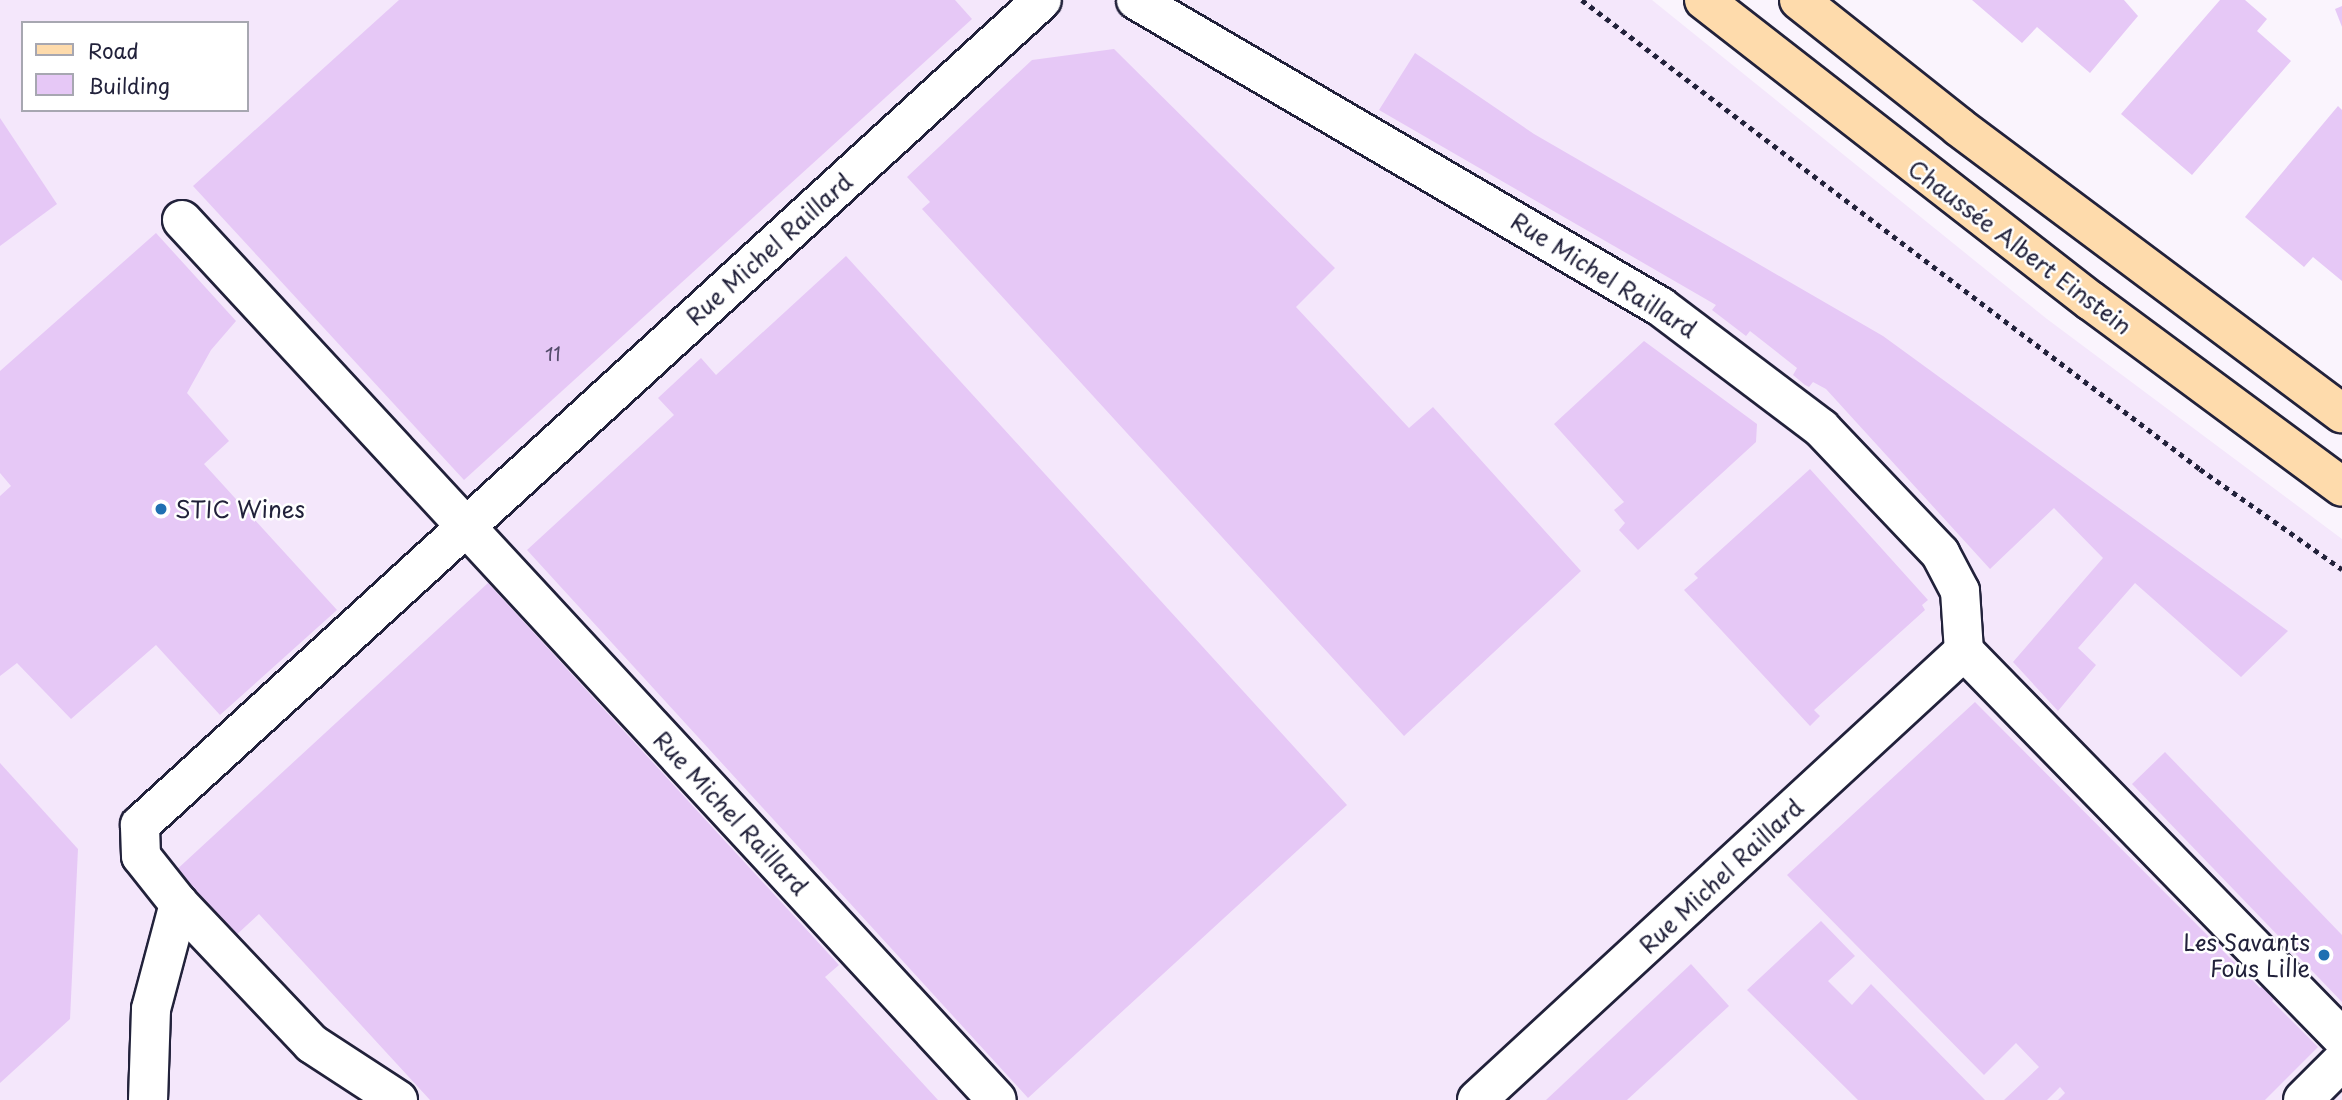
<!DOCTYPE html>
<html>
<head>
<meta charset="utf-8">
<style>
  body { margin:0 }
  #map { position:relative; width:2342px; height:1100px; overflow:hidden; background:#faf4fd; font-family:"Playpen Sans",sans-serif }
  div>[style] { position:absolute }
  .built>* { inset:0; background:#f4e7fb }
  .building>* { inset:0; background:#e6c8f6 }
  .path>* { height:4.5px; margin-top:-2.25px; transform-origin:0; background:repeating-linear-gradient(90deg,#22223b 0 5px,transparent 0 10px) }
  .roads { filter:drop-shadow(2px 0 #22223b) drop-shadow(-2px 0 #22223b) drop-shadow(0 2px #22223b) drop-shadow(0 -2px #22223b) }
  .street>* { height:38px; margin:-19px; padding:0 19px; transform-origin:19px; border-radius:19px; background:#fff }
  .secondary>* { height:38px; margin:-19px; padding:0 19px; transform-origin:19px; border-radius:19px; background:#fff }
  .primary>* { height:38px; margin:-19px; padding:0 19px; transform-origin:19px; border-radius:19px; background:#fedbac }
  .dots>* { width:19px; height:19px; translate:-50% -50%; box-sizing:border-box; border:4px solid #fff; border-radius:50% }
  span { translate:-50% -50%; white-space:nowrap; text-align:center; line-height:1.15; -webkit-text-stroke:5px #fff; paint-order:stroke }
  .number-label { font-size:19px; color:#534c6a }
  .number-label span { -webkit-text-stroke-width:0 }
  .street-label { font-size:23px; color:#22223b }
  .poi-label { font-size:23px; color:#22223b }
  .left { translate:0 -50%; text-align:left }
  .right { translate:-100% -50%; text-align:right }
  .legend { position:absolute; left:21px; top:21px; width:228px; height:91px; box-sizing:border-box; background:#fff; border:2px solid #a7a7b1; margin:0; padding:9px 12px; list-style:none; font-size:21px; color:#22223b }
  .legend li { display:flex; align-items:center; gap:14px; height:35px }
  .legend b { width:35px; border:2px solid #a7a7b1 }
</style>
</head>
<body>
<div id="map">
  <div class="built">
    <div style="clip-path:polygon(evenodd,0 0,1652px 0,2047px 319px,2342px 539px,2342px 1100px,0 1100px,0 0,23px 23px,247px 23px,247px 110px,23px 110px,23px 23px)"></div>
  </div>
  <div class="building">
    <div style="clip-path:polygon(399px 0,955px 0,972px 19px,464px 480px,193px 186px)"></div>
    <div style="clip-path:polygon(1972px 0,2124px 0,2138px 16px,2090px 73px,2037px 27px,2022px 43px)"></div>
    <div style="clip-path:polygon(2220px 0,2245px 0,2267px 19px,2257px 31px,2291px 61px,2192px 175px,2121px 114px)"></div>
    <div style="clip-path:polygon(2342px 6px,2342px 27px,2335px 9px)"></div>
    <div style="clip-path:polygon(1114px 49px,1335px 268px,1296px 307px,1409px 428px,1433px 407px,1581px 571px,1404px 736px,922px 209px,930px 202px,907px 177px,1032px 60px)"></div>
    <div style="clip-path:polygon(1415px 53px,1534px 134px,1883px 336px,2288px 631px,2241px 677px,2135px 583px,2078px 648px,2096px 665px,2058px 711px,2013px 662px,2103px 558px,2054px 508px,1990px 569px,1826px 389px,1813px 382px,1809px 387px,1805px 385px,1793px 375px,1797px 368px,1750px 331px,1746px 336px,1712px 310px,1716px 305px,1379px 110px)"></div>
    <div style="clip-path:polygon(2338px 106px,2342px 110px,2342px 281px,2313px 257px,2304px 267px,2245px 217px)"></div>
    <div style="clip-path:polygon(0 118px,57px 204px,0 246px)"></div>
    <div style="clip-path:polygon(156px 233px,236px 321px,211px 350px,187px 393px,229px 441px,204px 464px,337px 610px,220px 715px,156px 645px,71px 719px,17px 663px,0 676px,0 496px,11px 486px,0 473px,0 371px)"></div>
    <div style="clip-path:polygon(846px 256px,1347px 805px,1028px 1098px,527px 550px,674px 415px,658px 398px,672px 385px,701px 358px,716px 375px)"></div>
    <div style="clip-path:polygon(1644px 341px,1757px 424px,1756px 442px,1638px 550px,1619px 530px,1625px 523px,1614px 510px,1624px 502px,1554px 424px)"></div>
    <div style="clip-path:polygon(1810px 469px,1928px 600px,1922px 605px,1925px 610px,1814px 710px,1820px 716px,1810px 726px,1684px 590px,1698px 578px,1694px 574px)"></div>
    <div style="clip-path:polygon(488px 583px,839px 965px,825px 977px,938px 1100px,430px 1100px,259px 914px,233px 938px,173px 873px)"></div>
    <div style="clip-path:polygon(1975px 702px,2260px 988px,2263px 985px,2276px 997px,2272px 1001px,2318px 1047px,2265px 1100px,2058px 1100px,2065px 1093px,2060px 1087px,2047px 1100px,2004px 1100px,2039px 1067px,2016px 1043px,1984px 1075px,1787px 875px)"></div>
    <div style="clip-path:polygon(2165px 752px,2342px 935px,2342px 1002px,2132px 784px)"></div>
    <div style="clip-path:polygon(0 763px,78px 849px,70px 1019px,0 1083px)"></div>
    <div style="clip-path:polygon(1821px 921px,1855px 956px,1828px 981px,1852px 1005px,1871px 984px,1985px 1100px,1858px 1100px,1747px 990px)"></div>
    <div style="clip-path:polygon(1691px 964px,1729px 1006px,1627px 1100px,1546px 1100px)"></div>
  </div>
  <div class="path">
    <div style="left:1582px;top:0;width:776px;rotate:37.19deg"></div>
    <div style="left:2200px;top:469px;width:174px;rotate:35.2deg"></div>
  </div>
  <div class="roads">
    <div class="street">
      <div style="left:1136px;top:0;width:608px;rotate:30.32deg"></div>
      <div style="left:1661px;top:307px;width:201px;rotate:37.1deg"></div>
      <div style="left:1821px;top:428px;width:173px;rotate:46.4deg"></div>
      <div style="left:1940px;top:553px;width:43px;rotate:62.2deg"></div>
      <div style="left:1960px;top:591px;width:60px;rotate:86.2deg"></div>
      <div style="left:1964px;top:651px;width:541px;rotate:45.67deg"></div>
      <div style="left:182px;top:220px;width:1199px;rotate:47.2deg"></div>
      <div style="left:148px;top:1100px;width:91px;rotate:-88.1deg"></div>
      <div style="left:151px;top:1009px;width:109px;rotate:-75.1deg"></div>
      <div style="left:398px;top:1100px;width:103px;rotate:-146.9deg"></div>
      <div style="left:312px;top:1044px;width:193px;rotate:-133.5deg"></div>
      <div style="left:179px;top:904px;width:61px;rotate:-128.4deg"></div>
      <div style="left:141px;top:856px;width:31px;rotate:-92deg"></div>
      <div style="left:140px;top:825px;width:1222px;rotate:-42.45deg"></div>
      <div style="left:1477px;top:1100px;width:662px;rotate:-42.68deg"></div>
    </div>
    <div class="secondary">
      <div style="left:2303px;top:1100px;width:55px;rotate:-45deg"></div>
    </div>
    <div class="primary">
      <div style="left:1704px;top:0;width:490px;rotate:37.9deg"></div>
      <div style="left:2091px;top:301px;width:312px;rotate:36.5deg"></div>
      <div style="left:1799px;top:0;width:204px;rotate:38.4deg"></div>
      <div style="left:1959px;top:127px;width:478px;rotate:36.8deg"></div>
    </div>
  </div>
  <div class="dots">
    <div style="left:161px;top:509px;background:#1f6fb2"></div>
    <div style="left:2324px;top:955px;background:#1f6fb2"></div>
  </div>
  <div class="number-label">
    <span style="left:553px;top:354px">11</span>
  </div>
  <div class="street-label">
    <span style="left:2020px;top:247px;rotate:37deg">Chaussée Albert Einstein</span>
    <span style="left:769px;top:249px;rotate:-42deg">Rue Michel Raillard</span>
    <span style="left:1604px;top:275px;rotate:32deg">Rue Michel Raillard</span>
    <span style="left:731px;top:813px;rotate:47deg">Rue Michel Raillard</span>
    <span style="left:1721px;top:876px;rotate:-43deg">Rue Michel Raillard</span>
  </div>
  <div class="poi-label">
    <span class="left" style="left:175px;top:509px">STIC Wines</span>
    <span class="right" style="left:2310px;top:955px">Les Savants<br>Fous Lille</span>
  </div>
  <ul class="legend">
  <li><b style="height:9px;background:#fedbac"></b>Road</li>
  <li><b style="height:19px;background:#e6c8f6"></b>Building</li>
  </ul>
</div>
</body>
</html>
